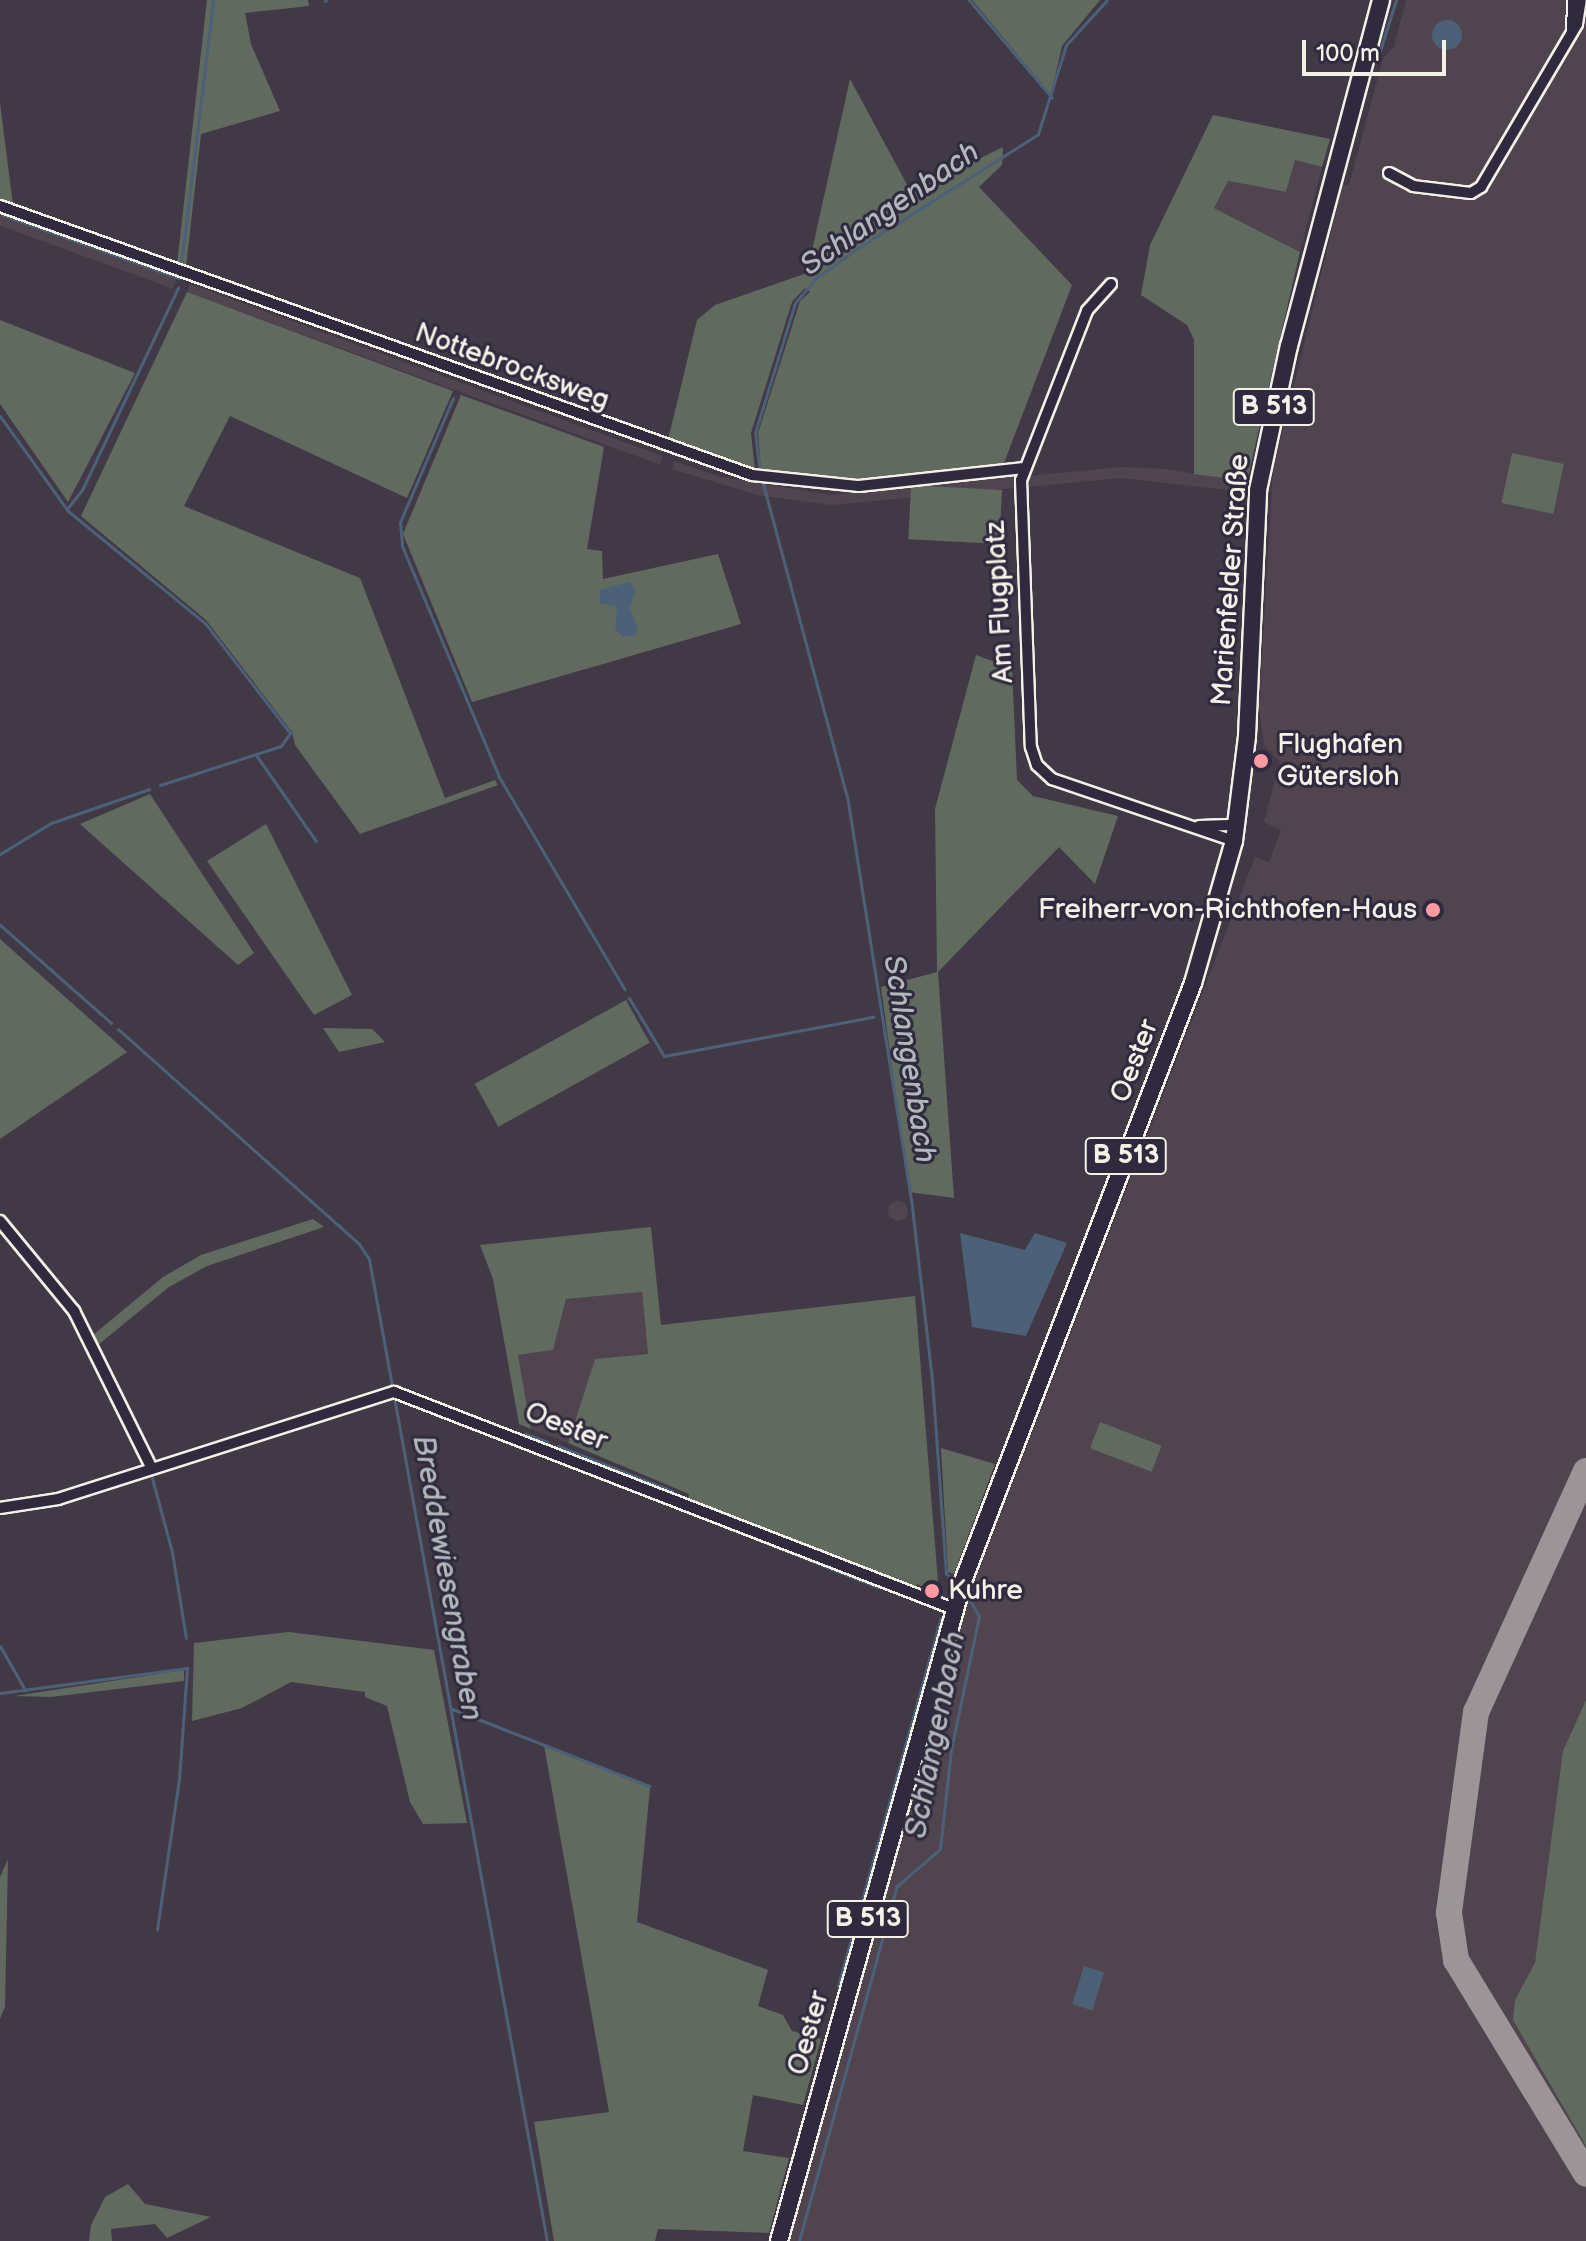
<!DOCTYPE html>
<html>
<head>
<meta charset="utf-8">
<style>
  body { margin:0 }
  #map { position:relative; width:1586px; height:2241px; overflow:hidden; background:#423947; font-family:"Balsamiq Sans",sans-serif }
  div>[style] { position:absolute }
  .built>* { inset:0; background:#50444e; transform-origin:0 0 }
  .round { border-radius:50% }
  .green>* { inset:0; background:#606a5f; transform-origin:0 0 }
  .water>* { inset:0; background:#4c6177; transform-origin:0 0 }
  .stream>* { height:3px; margin:-1.5px; padding:0 1.5px; transform-origin:1.5px; border-radius:1.5px; background:#4c6177 }
  .taxiway>* { height:26px; margin:-13px; padding:0 13px; transform-origin:13px; border-radius:13px; background:#9b9598 }
  .roads { filter:drop-shadow(2px 0 #f4f1e8) drop-shadow(-2px 0 #f4f1e8) drop-shadow(0 2px #f4f1e8) drop-shadow(0 -2px #f4f1e8) }
  .minor>* { height:10px; margin:-5px; padding:0 5px; transform-origin:5px; border-radius:5px; background:#2f2a3d }
  .primary>* { height:16px; margin:-8px; padding:0 8px; transform-origin:8px; border-radius:8px; background:#2f2a3d }
  .dots>* { width:22px; height:22px; translate:-50% -50%; box-sizing:border-box; border:4px solid #2f2a3d; border-radius:50% }
  span { translate:-50% -50%; white-space:nowrap; text-align:center; line-height:1.15; -webkit-text-stroke:6px #2f2a3d; paint-order:stroke }
  .shield-label span { padding:2px 6px; background:#2f2a3d; border:2px solid; border-radius:6px; -webkit-text-stroke-width:0 }
  .shield-label { font-size:26px; color:#f4f1e8; font-weight:700 }
  .street-label { font-size:28px; color:#f4f1e8 }
  .poi-label { font-size:28px; color:#f4f1e8 }
  .left { translate:0 -50%; text-align:left }
  .right { translate:-100% -50%; text-align:right }
  .water-label { font-size:30px; color:#b1b7bb; font-style:italic }
  .scale { position:absolute; left:1302px; top:40px; width:144px; height:36px; box-sizing:border-box; border:4px solid #f4f1e8; border-top:0; padding-left:10px; font-size:24px; line-height:28px; white-space:nowrap; color:#f4f1e8; -webkit-text-stroke:6px #2f2a3d; paint-order:stroke }
</style>
</head>
<body>
<div id="map">
  <div class="built">
    <div style="clip-path:polygon(1406px 0,1586px 0,1586px 2241px,789px 2241px,967px 1602px,1255px 857px,1269px 862px,1281px 830px,1264px 822px,1280px 762px,1264px 745px,1259px 707px,1273px 471px,1343px 185px,1349px 185px,1383px 58px,1394px 47px)"></div>
    <div style="clip-path:polygon(1295px 160px,1322px 167px,1300px 252px,1214px 208px,1227px 181px,1286px 192px)"></div>
    <div style="left:0;top:214px;width:188px;height:11px;rotate:20deg"></div>
    <div style="left:190px;top:284px;width:503px;height:9px;rotate:20deg"></div>
    <div style="clip-path:polygon(674px 461px,721px 477px,831px 495px,1014px 477px,1014px 488px,831px 505px,757px 495px,672px 469px)"></div>
    <div style="clip-path:polygon(1121px 467px,1164px 469px,1247px 481px,1245px 492px,1121px 478px,1028px 487px,1028px 476px)"></div>
    <div class="round" style="left:888px;top:1201px;width:20px;height:20px"></div>
    <div style="clip-path:polygon(642px 1292px,648px 1354px,595px 1359px,568px 1443px,531px 1429px,518px 1355px,553px 1350px,566px 1299px)"></div>
  </div>
  <div class="green">
    <div style="clip-path:polygon(207px 0,308px 0,309px 6px,245px 13px,251px 44px,280px 111px,201px 134px,186px 267px,177px 264px)"></div>
    <div style="clip-path:polygon(972px 0,1100px 0,1062px 46px,1051px 95px)"></div>
    <div style="clip-path:polygon(850px 79px,911px 192px,1003px 147px,1002px 165px,979px 187px,1072px 285px,1004px 463px,859px 479px,761px 470px,758px 433px,800px 301px,810px 292px,805px 288px,792px 302px,751px 433px,755px 470px,667px 444px,697px 320px,715px 305px,807px 273px)"></div>
    <div style="clip-path:polygon(0 103px,13px 205px,0 201px)"></div>
    <div style="clip-path:polygon(1213px 115px,1330px 139px,1322px 167px,1295px 160px,1286px 192px,1228px 181px,1214px 208px,1300px 252px,1247px 481px,1194px 474px,1194px 340px,1187px 325px,1141px 295px,1150px 245px)"></div>
    <div style="clip-path:polygon(187px 292px,453px 391px,407px 498px,230px 416px,184px 506px,360px 578px,445px 798px,495px 780px,498px 785px,360px 834px,295px 745px,292px 732px,206px 620px,81px 516px)"></div>
    <div style="clip-path:polygon(0 320px,135px 373px,68px 502px,0 404px)"></div>
    <div style="clip-path:polygon(461px 395px,604px 447px,587px 549px,602px 551px,603px 579px,718px 554px,741px 624px,472px 702px,403px 534px)"></div>
    <div style="left:1512px;top:453px;width:53px;height:51px;rotate:12deg"></div>
    <div style="left:1002px;top:490px;width:54px;height:91px;rotate:93deg"></div>
    <div style="clip-path:polygon(976px 655px,1012px 668px,1017px 780px,1033px 796px,1118px 816px,1095px 884px,1059px 847px,938px 972px,954px 1198px,909px 1192px,881px 987px,937px 972px,935px 809px)"></div>
    <div style="clip-path:polygon(150px 794px,254px 953px,238px 965px,80px 824px)"></div>
    <div style="clip-path:polygon(266px 824px,352px 995px,314px 1015px,207px 861px)"></div>
    <div style="clip-path:polygon(0 939px,127px 1052px,0 1139px)"></div>
    <div style="left:626px;top:1000px;width:49px;height:173px;rotate:61deg"></div>
    <div style="clip-path:polygon(323px 1028px,372px 1029px,385px 1042px,339px 1052px)"></div>
    <div style="clip-path:polygon(313px 1219px,324px 1227px,207px 1266px,169px 1287px,98px 1345px,93px 1335px,163px 1277px,201px 1255px)"></div>
    <div style="clip-path:polygon(651px 1227px,661px 1325px,915px 1296px,939px 1594px,917px 1584px,914px 1589px,688px 1499px,689px 1494px,568px 1443px,595px 1359px,648px 1354px,642px 1292px,566px 1299px,553px 1350px,518px 1355px,531px 1429px,519px 1424px,493px 1279px,480px 1245px)"></div>
    <div style="left:1100px;top:1422px;width:66px;height:28px;rotate:21deg"></div>
    <div style="clip-path:polygon(941px 1448px,995px 1464px,954px 1574px,948px 1572px)"></div>
    <div style="clip-path:polygon(289px 1632px,434px 1650px,467px 1823px,423px 1824px,410px 1802px,387px 1706px,365px 1697px,365px 1692px,291px 1682px,242px 1708px,192px 1721px,194px 1643px)"></div>
    <div style="clip-path:polygon(184px 1670px,184px 1681px,51px 1697px,14px 1696px)"></div>
    <div style="clip-path:polygon(1586px 1700px,1586px 2146px,1513px 2020px,1515px 2000px,1535px 1963px,1563px 1751px)"></div>
    <div style="clip-path:polygon(544px 1745px,650px 1788px,637px 1922px,768px 1970px,758px 2006px,783px 2015px,792px 2031px,821px 2039px,803px 2105px,753px 2095px,743px 2151px,789px 2158px,769px 2233px,658px 2229px,655px 2241px,554px 2241px,534px 2122px,609px 2112px)"></div>
    <div style="clip-path:polygon(8px 1859px,5px 2007px,0 2019px,0 1877px)"></div>
    <div style="clip-path:polygon(128px 2184px,145px 2204px,211px 2217px,167px 2238px,155px 2224px,111px 2229px,112px 2241px,89px 2241px,91px 2225px,105px 2197px)"></div>
  </div>
  <div class="water">
    <div class="round" style="left:1432px;top:20px;width:30px;height:30px"></div>
    <div style="clip-path:polygon(629px 582px,636px 589px,630px 608px,638px 629px,636px 635px,623px 637px,615px 629px,617px 606px,600px 604px,600px 590px)"></div>
    <div style="clip-path:polygon(960px 1233px,1025px 1250px,1035px 1233px,1067px 1243px,1026px 1336px,972px 1327px)"></div>
    <div style="left:1084px;top:1966px;width:21px;height:40px;rotate:17deg"></div>
  </div>
  <div class="stream">
    <div style="left:969px;top:0;width:128px;rotate:49.7deg"></div>
    <div style="left:325px;top:1px;width:1px;rotate:-45deg"></div>
    <div style="left:1378px;top:57px;width:60px;rotate:-72.5deg"></div>
    <div style="left:3px;top:215px;width:187px;rotate:19.7deg"></div>
    <div style="left:181px;top:266px;width:268px;rotate:-83.1deg"></div>
    <div style="left:453px;top:398px;width:135px;rotate:113.1deg"></div>
    <div style="left:400px;top:522px;width:24px;rotate:85deg"></div>
    <div style="left:402px;top:546px;width:251px;rotate:67.2deg"></div>
    <div style="left:499px;top:777px;width:247px;rotate:59.4deg"></div>
    <div style="left:0;top:416px;width:117px;rotate:54.4deg"></div>
    <div style="left:68px;top:511px;width:177px;rotate:39.3deg"></div>
    <div style="left:205px;top:623px;width:139px;rotate:52.3deg"></div>
    <div style="left:290px;top:733px;width:16px;rotate:125deg"></div>
    <div style="left:281px;top:746px;width:127px;rotate:162.1deg"></div>
    <div style="left:760px;top:473px;width:40px;rotate:-97.1deg"></div>
    <div style="left:755px;top:433px;width:136px;rotate:-72.9deg"></div>
    <div style="left:795px;top:303px;width:31px;rotate:-50deg"></div>
    <div style="left:815px;top:279px;width:53px;rotate:-35.8deg"></div>
    <div style="left:858px;top:248px;width:213px;rotate:-32.3deg"></div>
    <div style="left:1038px;top:134px;width:93px;rotate:-72.5deg"></div>
    <div style="left:1066px;top:45px;width:61px;rotate:-47.7deg"></div>
    <div style="left:762px;top:480px;width:333px;rotate:75deg"></div>
    <div style="left:848px;top:802px;width:410px;rotate:81deg"></div>
    <div style="left:912px;top:1207px;width:173px;rotate:83.4deg"></div>
    <div style="left:932px;top:1379px;width:195px;rotate:85.9deg"></div>
    <div style="left:946px;top:1573px;width:13px;rotate:48deg"></div>
    <div style="left:67px;top:509px;width:24px;rotate:-52deg"></div>
    <div style="left:82px;top:490px;width:224px;rotate:-64.6deg"></div>
    <div style="left:256px;top:755px;width:105px;rotate:55.1deg"></div>
    <div style="left:0;top:854px;width:60px;rotate:-31.3deg"></div>
    <div style="left:51px;top:823px;width:104px;rotate:-19.1deg"></div>
    <div style="left:0;top:925px;width:148px;rotate:41.4deg"></div>
    <div style="left:629px;top:998px;width:68px;rotate:58.9deg"></div>
    <div style="left:664px;top:1056px;width:213px;rotate:-10.6deg"></div>
    <div style="left:118px;top:1029px;width:323px;rotate:41.7deg"></div>
    <div style="left:359px;top:1244px;width:18px;rotate:56deg"></div>
    <div style="left:369px;top:1259px;width:998px;rotate:79.73deg"></div>
    <div style="left:526px;top:1434px;width:23px;rotate:20deg"></div>
    <div style="left:558px;top:1446px;width:123px;rotate:21.5deg"></div>
    <div style="left:152px;top:1478px;width:77px;rotate:74.9deg"></div>
    <div style="left:172px;top:1552px;width:87px;rotate:80.8deg"></div>
    <div style="left:606px;top:1479px;width:293px;rotate:21.7deg"></div>
    <div style="left:0;top:1646px;width:51px;rotate:60.4deg"></div>
    <div style="left:0;top:1693px;width:189px;rotate:-7.6deg"></div>
    <div style="left:187px;top:1668px;width:111px;rotate:94.1deg"></div>
    <div style="left:179px;top:1779px;width:152px;rotate:98.3deg"></div>
    <div style="left:452px;top:1709px;width:212px;rotate:21.3deg"></div>
    <div style="left:838px;top:1986px;width:382px;rotate:-74.4deg"></div>
    <div style="left:799px;top:2241px;width:368px;rotate:-74.6deg"></div>
    <div style="left:897px;top:1886px;width:57px;rotate:-40.7deg"></div>
    <div style="left:940px;top:1849px;width:100px;rotate:-83.7deg"></div>
    <div style="left:951px;top:1750px;width:137px;rotate:-78.2deg"></div>
    <div style="left:979px;top:1616px;width:26px;rotate:-121deg"></div>
  </div>
  <div class="taxiway">
    <div style="left:1586px;top:1471px;width:265px;rotate:114.5deg"></div>
    <div style="left:1476px;top:1712px;width:203px;rotate:97.7deg"></div>
    <div style="left:1449px;top:1913px;width:48px;rotate:81.5deg"></div>
    <div style="left:1456px;top:1960px;width:250px;rotate:58.7deg"></div>
  </div>
  <div class="roads">
    <div class="minor">
      <div style="left:1572px;top:32px;width:32px;rotate:-88deg"></div>
      <div style="left:1389px;top:173px;width:27px;rotate:28deg"></div>
      <div style="left:1413px;top:186px;width:58px;rotate:6.9deg"></div>
      <div style="left:1471px;top:193px;width:12px;rotate:-31deg"></div>
      <div style="left:1481px;top:187px;width:189px;rotate:-59.5deg"></div>
      <div style="left:1577px;top:24px;width:24px;rotate:-81deg"></div>
      <div style="left:0;top:206px;width:799px;rotate:19.68deg"></div>
      <div style="left:752px;top:475px;width:108px;rotate:5.9deg"></div>
      <div style="left:859px;top:486px;width:166px;rotate:-6.2deg"></div>
      <div style="left:1111px;top:284px;width:36px;rotate:132deg"></div>
      <div style="left:1087px;top:311px;width:181px;rotate:111.3deg"></div>
      <div style="left:1021px;top:480px;width:267px;rotate:87.9deg"></div>
      <div style="left:1031px;top:747px;width:19px;rotate:72deg"></div>
      <div style="left:1037px;top:765px;width:21px;rotate:43deg"></div>
      <div style="left:1052px;top:779px;width:192px;rotate:18.8deg"></div>
      <div style="left:1199px;top:826px;width:38px;rotate:-2deg"></div>
      <div style="left:0;top:1221px;width:117px;rotate:50.6deg"></div>
      <div style="left:74px;top:1311px;width:174px;rotate:63.7deg"></div>
      <div style="left:0;top:1508px;width:59px;rotate:-8.8deg"></div>
      <div style="left:58px;top:1499px;width:353px;rotate:-17.7deg"></div>
      <div style="left:394px;top:1392px;width:601px;rotate:21.18deg"></div>
    </div>
    <div class="primary">
      <div style="left:779px;top:2241px;width:685px;rotate:-74.42deg"></div>
      <div style="left:963px;top:1581px;width:641px;rotate:-68.96deg"></div>
      <div style="left:1193px;top:983px;width:148px;rotate:-73.9deg"></div>
      <div style="left:1234px;top:841px;width:106px;rotate:-82.9deg"></div>
      <div style="left:1247px;top:736px;width:246px;rotate:-87.4deg"></div>
      <div style="left:1258px;top:490px;width:147px;rotate:-77.9deg"></div>
      <div style="left:1289px;top:346px;width:358px;rotate:-75.1deg"></div>
    </div>
  </div>
  <div class="dots">
    <div style="left:1261px;top:761px;background:#ff9aa2"></div>
    <div style="left:1433px;top:910px;background:#ff9aa2"></div>
    <div style="left:932px;top:1591px;background:#ff9aa2"></div>
  </div>
  <div class="shield-label">
    <span style="left:1274px;top:407px">B 513</span>
    <span style="left:1126px;top:1156px">B 513</span>
    <span style="left:868px;top:1919px">B 513</span>
  </div>
  <div class="street-label">
    <span style="left:512px;top:367px;rotate:20deg">Nottebrocksweg</span>
    <span style="left:1231px;top:580px;rotate:-86deg">Marienfelder Straße</span>
    <span style="left:1000px;top:602px;rotate:-93deg">Am Flugplatz</span>
    <span style="left:1135px;top:1061px;rotate:-69deg">Oester</span>
    <span style="left:566px;top:1427px;rotate:22deg">Oester</span>
    <span style="left:809px;top:2033px;rotate:-74deg">Oester</span>
  </div>
  <div class="poi-label">
    <span class="left" style="left:1277px;top:761px">Flughafen<br>Gütersloh</span>
    <span class="right" style="left:1417px;top:910px">Freiherr-von-Richthofen-Haus</span>
    <span class="left" style="left:948px;top:1591px">Kuhre</span>
  </div>
  <div class="water-label">
    <span style="left:890px;top:209px;rotate:-35deg">Schlangenbach</span>
    <span style="left:909px;top:1059px;rotate:81deg">Schlangenbach</span>
    <span style="left:447px;top:1578px;rotate:80deg">Breddewiesengraben</span>
    <span style="left:936px;top:1735px;rotate:-79deg">Schlangenbach</span>
  </div>
  <div class="scale">100 m</div>
</div>
</body>
</html>
